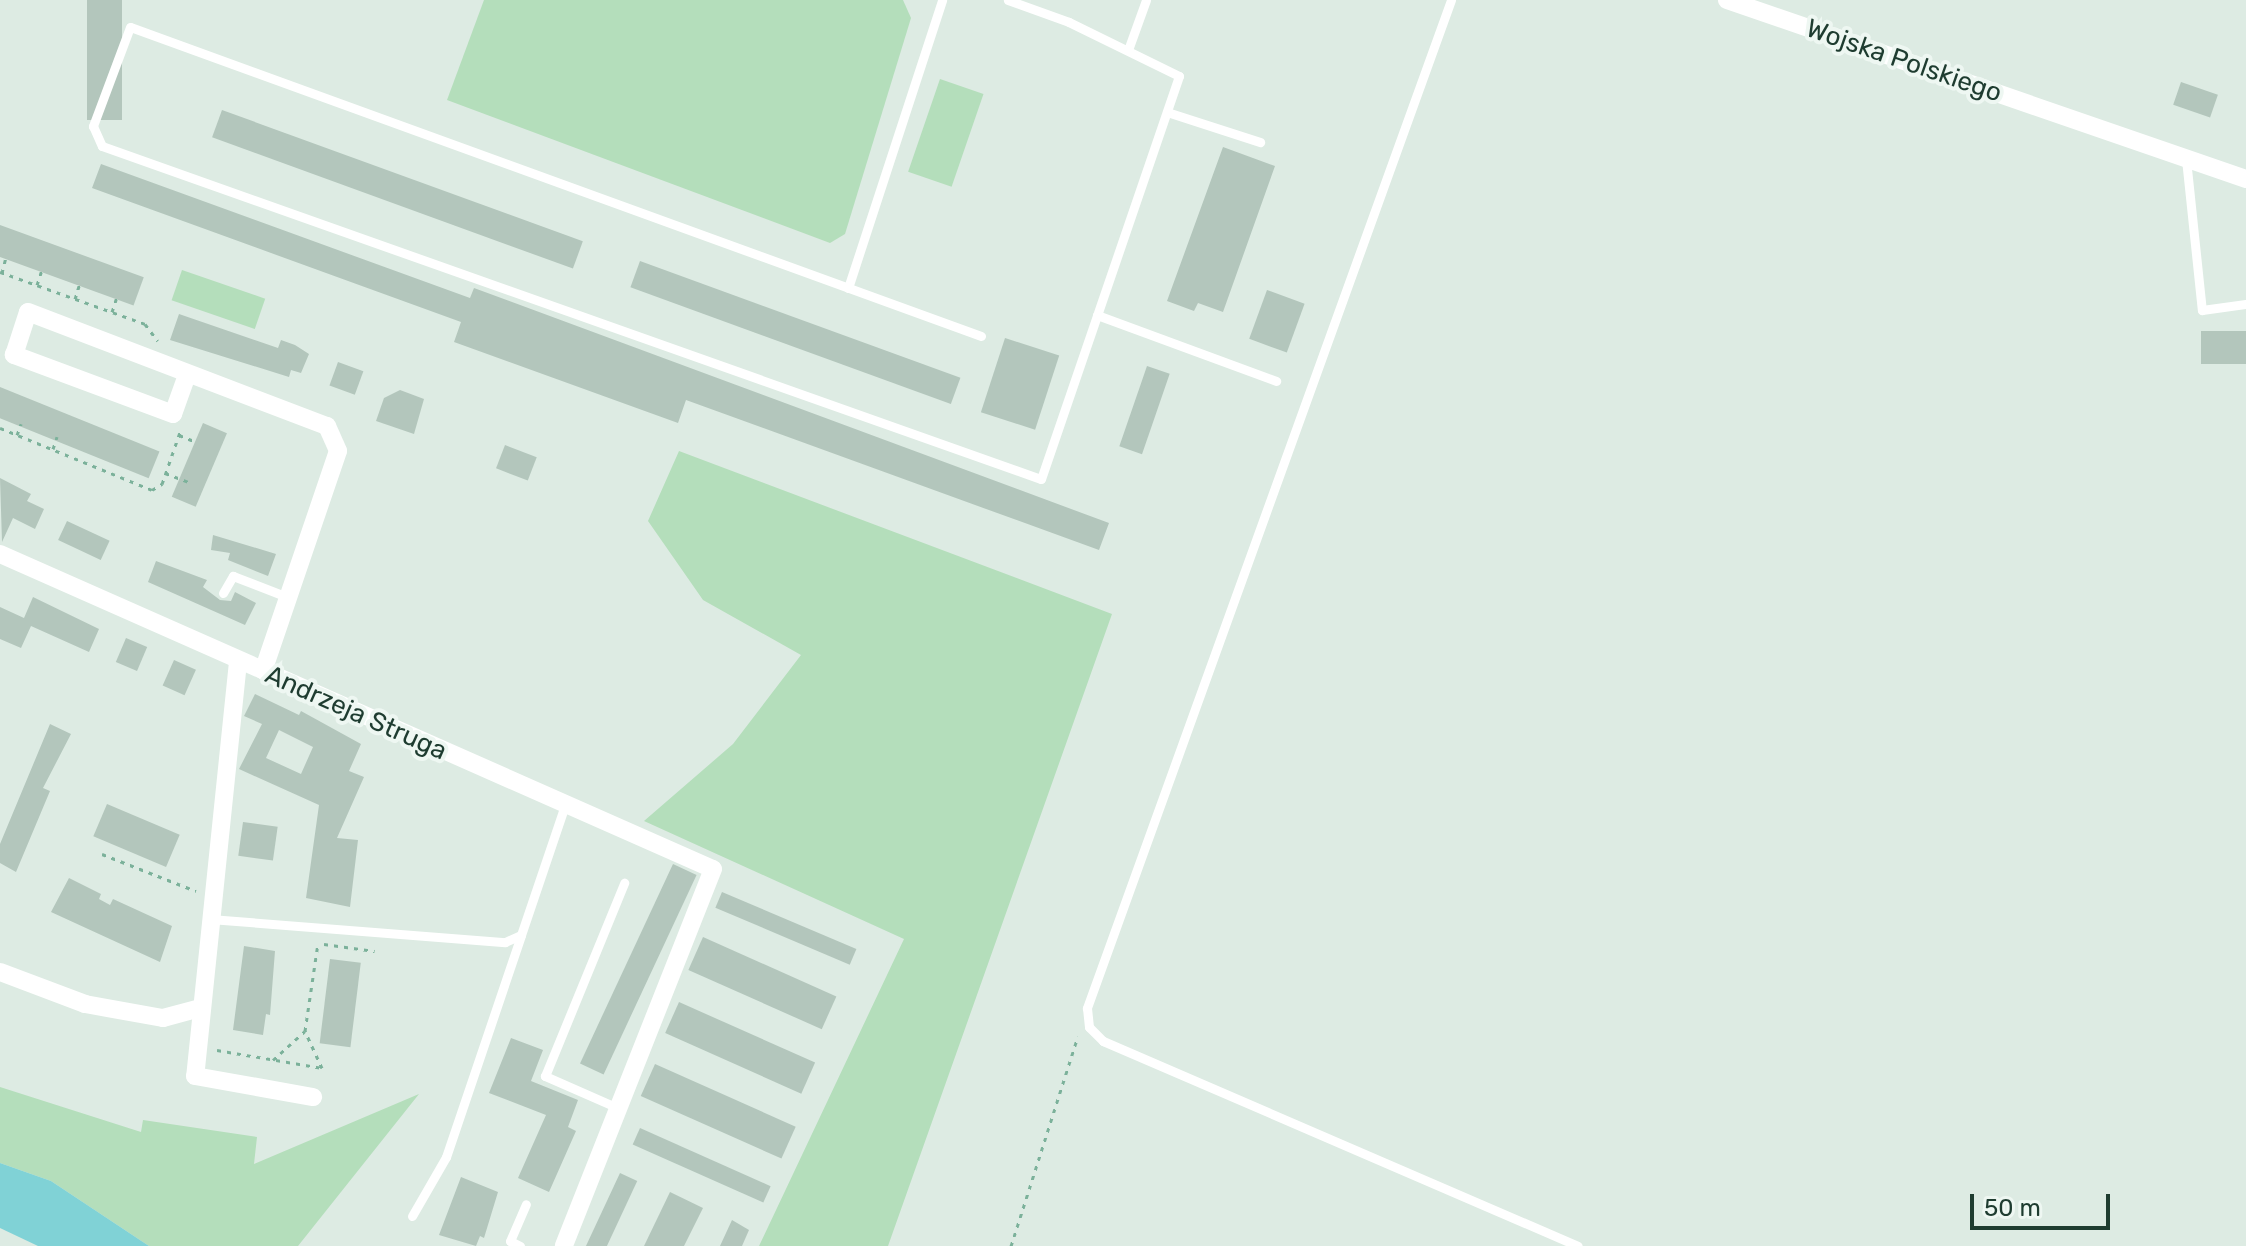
<!DOCTYPE html>
<html>
<head>
<meta charset="utf-8">
<style>
  body { margin:0 }
  #map { position:relative; width:2246px; height:1246px; overflow:hidden; background:#ddebe3; font-family:Rubik,sans-serif }
  div>[style] { position:absolute }
  .green>* { inset:0; background:#b4debb; transform-origin:0 0 }
  .water>* { inset:0; background:#80d2d6 }
  .building>* { inset:0; background:#b3c6bc; transform-origin:0 0 }
  .path>* { height:3px; margin-top:-1.5px; transform-origin:0; background:repeating-linear-gradient(90deg,#7bb19a 0 4px,transparent 0 10px) }
  .lane>* { height:9px; margin:-4.5px; padding:0 4.5px; transform-origin:4.5px; border-radius:4.5px; background:#fff }
  .street>* { height:18px; margin:-9px; padding:0 9px; transform-origin:9px; border-radius:9px; background:#fff }
  span { translate:-50% -50%; white-space:nowrap; text-align:center; line-height:1.15; -webkit-text-stroke:8px #eef7f2; paint-order:stroke }
  .street-label { font-size:26px; color:#1e3c30 }
  .scale { position:absolute; left:1970px; top:1194px; width:140px; height:36px; box-sizing:border-box; border:4px solid #1e3c30; border-top:0; padding-left:10px; font-size:24px; line-height:28px; white-space:nowrap; color:#1e3c30; -webkit-text-stroke:6px #eef7f2; paint-order:stroke }
</style>
</head>
<body>
<div id="map">
  <div class="green">
    <div style="clip-path:polygon(484px 0,903px 0,911px 18px,845px 234px,830px 243px,447px 100px)"></div>
    <div style="left:940px;top:79px;width:46px;height:98px;rotate:19deg"></div>
    <div style="left:182px;top:270px;width:88px;height:32px;rotate:19deg"></div>
    <div style="clip-path:polygon(679px 451px,1112px 614px,888px 1246px,759px 1246px,904px 939px,644px 821px,733px 744px,801px 655px,703px 600px,648px 521px)"></div>
    <div style="clip-path:polygon(0 1087px,141px 1132px,143px 1120px,257px 1137px,254px 1164px,419px 1094px,298px 1246px,149px 1246px,51px 1181px,0 1163px)"></div>
  </div>
  <div class="water">
    <div style="clip-path:polygon(0 1163px,51px 1181px,149px 1246px,38px 1246px,0 1228px)"></div>
  </div>
  <div class="building">
    <div style="left:87px;top:0;width:35px;height:120px"></div>
    <div style="left:2181px;top:82px;width:39px;height:24px;rotate:19deg"></div>
    <div style="left:222px;top:110px;width:384px;height:29px;rotate:20deg"></div>
    <div style="clip-path:polygon(1223px 147px,1275px 166px,1223px 312px,1198px 303px,1194px 311px,1167px 301px)"></div>
    <div style="clip-path:polygon(101px 164px,470px 298px,474px 288px,1109px 523px,1099px 550px,686px 400px,678px 423px,454px 342px,461px 322px,92px 188px)"></div>
    <div style="left:0;top:225px;width:153px;height:30px;rotate:20deg"></div>
    <div style="left:640px;top:261px;width:341px;height:28px;rotate:20deg"></div>
    <div style="left:1267px;top:290px;width:40px;height:52px;rotate:20deg"></div>
    <div style="clip-path:polygon(179px 314px,278px 348px,281px 340px,295px 345px,309px 354px,301px 373px,291px 370px,289px 377px,170px 340px)"></div>
    <div style="left:2246px;top:331px;width:33px;height:45px;rotate:90deg"></div>
    <div style="left:1005px;top:338px;width:57px;height:78px;rotate:18deg"></div>
    <div style="left:338px;top:362px;width:27px;height:25px;rotate:20deg"></div>
    <div style="left:1147px;top:366px;width:24px;height:85px;rotate:19deg"></div>
    <div style="left:0;top:387px;width:172px;height:29px;rotate:22deg"></div>
    <div style="clip-path:polygon(400px 390px,424px 399px,414px 434px,376px 421px,384px 398px)"></div>
    <div style="left:203px;top:423px;width:26px;height:80px;rotate:23deg"></div>
    <div style="left:505px;top:445px;width:34px;height:25px;rotate:21deg"></div>
    <div style="clip-path:polygon(0 478px,31px 494px,27px 501px,44px 509px,35px 529px,13px 518px,2px 542px)"></div>
    <div style="left:67px;top:521px;width:47px;height:21px;rotate:25deg"></div>
    <div style="clip-path:polygon(213px 535px,276px 554px,268px 576px,228px 560px,230px 553px,211px 550px)"></div>
    <div style="clip-path:polygon(156px 561px,207px 580px,203px 587px,220px 600px,231px 601px,235px 592px,256px 603px,245px 625px,148px 582px)"></div>
    <div style="clip-path:polygon(33px 597px,99px 629px,89px 652px,31px 626px,21px 648px,0 639px,0 607px,24px 618px)"></div>
    <div style="left:126px;top:638px;width:23px;height:26px;rotate:23deg"></div>
    <div style="left:174px;top:660px;width:24px;height:28px;rotate:24deg"></div>
    <div style="clip-path:polygon(evenodd,255px 694px,299px 715px,301px 711px,361px 744px,349px 771px,364px 777px,337px 838px,358px 840px,350px 907px,306px 898px,319px 805px,239px 769px,262px 724px,244px 716px,255px 694px,279px 730px,313px 747px,301px 774px,266px 758px,279px 730px)"></div>
    <div style="clip-path:polygon(50px 724px,71px 734px,43px 788px,50px 791px,16px 872px,0 863px,0 844px)"></div>
    <div style="left:107px;top:804px;width:79px;height:35px;rotate:23deg"></div>
    <div style="left:243px;top:822px;width:35px;height:34px;rotate:8deg"></div>
    <div style="left:673px;top:864px;width:26px;height:220px;rotate:25deg"></div>
    <div style="clip-path:polygon(69px 878px,101px 894px,99px 899px,110px 905px,113px 899px,172px 926px,160px 962px,51px 912px)"></div>
    <div style="left:722px;top:892px;width:146px;height:17px;rotate:23deg"></div>
    <div style="left:703px;top:937px;width:146px;height:36px;rotate:24deg"></div>
    <div style="clip-path:polygon(244px 946px,275px 951px,270px 1015px,266px 1014px,263px 1035px,233px 1030px)"></div>
    <div style="left:330px;top:959px;width:31px;height:85px;rotate:7deg"></div>
    <div style="left:679px;top:1002px;width:149px;height:34px;rotate:24deg"></div>
    <div style="clip-path:polygon(511px 1038px,543px 1050px,531px 1081px,578px 1100px,568px 1127px,576px 1131px,549px 1192px,518px 1178px,546px 1115px,489px 1093px)"></div>
    <div style="left:655px;top:1064px;width:154px;height:35px;rotate:24deg"></div>
    <div style="left:640px;top:1128px;width:143px;height:18px;rotate:24deg"></div>
    <div style="left:620px;top:1173px;width:19px;height:81px;rotate:25deg"></div>
    <div style="clip-path:polygon(461px 1177px,498px 1192px,484px 1238px,480px 1236px,476px 1246px,439px 1235px)"></div>
    <div style="clip-path:polygon(670px 1192px,703px 1208px,684px 1246px,644px 1246px)"></div>
    <div style="clip-path:polygon(732px 1220px,749px 1230px,742px 1246px,720px 1246px)"></div>
  </div>
  <div class="path">
    <div style="left:0;top:272px;width:154px;rotate:19.7deg"></div>
    <div style="left:145px;top:324px;width:21px;rotate:53deg"></div>
    <div style="left:2px;top:273px;width:16px;rotate:-76deg"></div>
    <div style="left:37px;top:285px;width:16px;rotate:-72deg"></div>
    <div style="left:75px;top:299px;width:17px;rotate:-73deg"></div>
    <div style="left:112px;top:312px;width:16px;rotate:-72deg"></div>
    <div style="left:0;top:428px;width:164px;rotate:22.2deg"></div>
    <div style="left:152px;top:490px;width:12px;rotate:-31deg"></div>
    <div style="left:162px;top:484px;width:55px;rotate:-70.9deg"></div>
    <div style="left:17px;top:435px;width:12px;rotate:-70deg"></div>
    <div style="left:179px;top:435px;width:18px;rotate:22deg"></div>
    <div style="left:53px;top:449px;width:13px;rotate:-72deg"></div>
    <div style="left:165px;top:473px;width:25px;rotate:21deg"></div>
    <div style="left:102px;top:854px;width:101px;rotate:21.5deg"></div>
    <div style="left:324px;top:944px;width:51px;rotate:7.8deg"></div>
    <div style="left:217px;top:1050px;width:107px;rotate:9.7deg"></div>
    <div style="left:322px;top:1068px;width:41px;rotate:-114.7deg"></div>
    <div style="left:305px;top:1031px;width:89px;rotate:-81.6deg"></div>
    <div style="left:273px;top:1060px;width:43px;rotate:-42.2deg"></div>
    <div style="left:1011px;top:1246px;width:220px;rotate:-72.3deg"></div>
  </div>
  <div class="lane">
    <div style="left:1451px;top:0;width:1072px;rotate:109.86deg"></div>
    <div style="left:1087px;top:1008px;width:19px;rotate:84deg"></div>
    <div style="left:1089px;top:1027px;width:20px;rotate:45deg"></div>
    <div style="left:1103px;top:1041px;width:517px;rotate:23.34deg"></div>
    <div style="left:1128px;top:50px;width:53px;rotate:-70.2deg"></div>
    <div style="left:1167px;top:112px;width:98px;rotate:17.9deg"></div>
    <div style="left:2186px;top:159px;width:152px;rotate:84deg"></div>
    <div style="left:2202px;top:310px;width:44px;rotate:-7.8deg"></div>
    <div style="left:848px;top:288px;width:303px;rotate:-71.9deg"></div>
    <div style="left:1097px;top:315px;width:191px;rotate:20.2deg"></div>
    <div style="left:981px;top:336px;width:905px;rotate:-160.04deg"></div>
    <div style="left:130px;top:27px;width:106px;rotate:110.5deg"></div>
    <div style="left:93px;top:126px;width:22px;rotate:66deg"></div>
    <div style="left:102px;top:146px;width:996px;rotate:19.53deg"></div>
    <div style="left:1041px;top:479px;width:426px;rotate:-71.1deg"></div>
    <div style="left:1179px;top:76px;width:123px;rotate:-153.9deg"></div>
    <div style="left:1069px;top:22px;width:65px;rotate:-160.2deg"></div>
    <div style="left:223px;top:593px;width:20px;rotate:-60deg"></div>
    <div style="left:233px;top:576px;width:61px;rotate:21.1deg"></div>
    <div style="left:210px;top:919px;width:296px;rotate:4.5deg"></div>
    <div style="left:505px;top:942px;width:17px;rotate:-24deg"></div>
    <div style="left:521px;top:935px;width:137px;rotate:-71.3deg"></div>
    <div style="left:618px;top:1108px;width:80px;rotate:-156.3deg"></div>
    <div style="left:545px;top:1076px;width:209px;rotate:-67.7deg"></div>
    <div style="left:412px;top:1216px;width:68px;rotate:-60deg"></div>
    <div style="left:446px;top:1157px;width:234px;rotate:-71.3deg"></div>
    <div style="left:520px;top:1246px;width:11px;rotate:-153deg"></div>
    <div style="left:510px;top:1241px;width:40px;rotate:-66.6deg"></div>
  </div>
  <div class="street">
    <div style="left:1727px;top:0;width:549px;rotate:19.03deg"></div>
    <div style="left:187px;top:375px;width:41px;rotate:109.7deg"></div>
    <div style="left:173px;top:414px;width:170px;rotate:-159.6deg"></div>
    <div style="left:14px;top:355px;width:45px;rotate:-72deg"></div>
    <div style="left:28px;top:312px;width:320px;rotate:20.9deg"></div>
    <div style="left:327px;top:426px;width:27px;rotate:66deg"></div>
    <div style="left:338px;top:451px;width:232px;rotate:108.8deg"></div>
    <div style="left:0;top:554px;width:779px;rotate:23.84deg"></div>
    <div style="left:713px;top:869px;width:405px;rotate:111.6deg"></div>
    <div style="left:238px;top:662px;width:416px;rotate:95.9deg"></div>
    <div style="left:195px;top:1076px;width:120px;rotate:10.1deg"></div>
    <div style="left:0;top:972px;width:91px;rotate:20.6deg"></div>
    <div style="left:85px;top:1004px;width:79px;rotate:10.2deg"></div>
    <div style="left:163px;top:1018px;width:38px;rotate:-15deg"></div>
  </div>
  <div class="street-label">
    <span style="left:1904px;top:61px;rotate:19deg">Wojska Polskiego</span>
    <span style="left:356px;top:713px;rotate:24deg">Andrzeja Struga</span>
  </div>
  <div class="scale">50 m</div>
</div>
</body>
</html>
